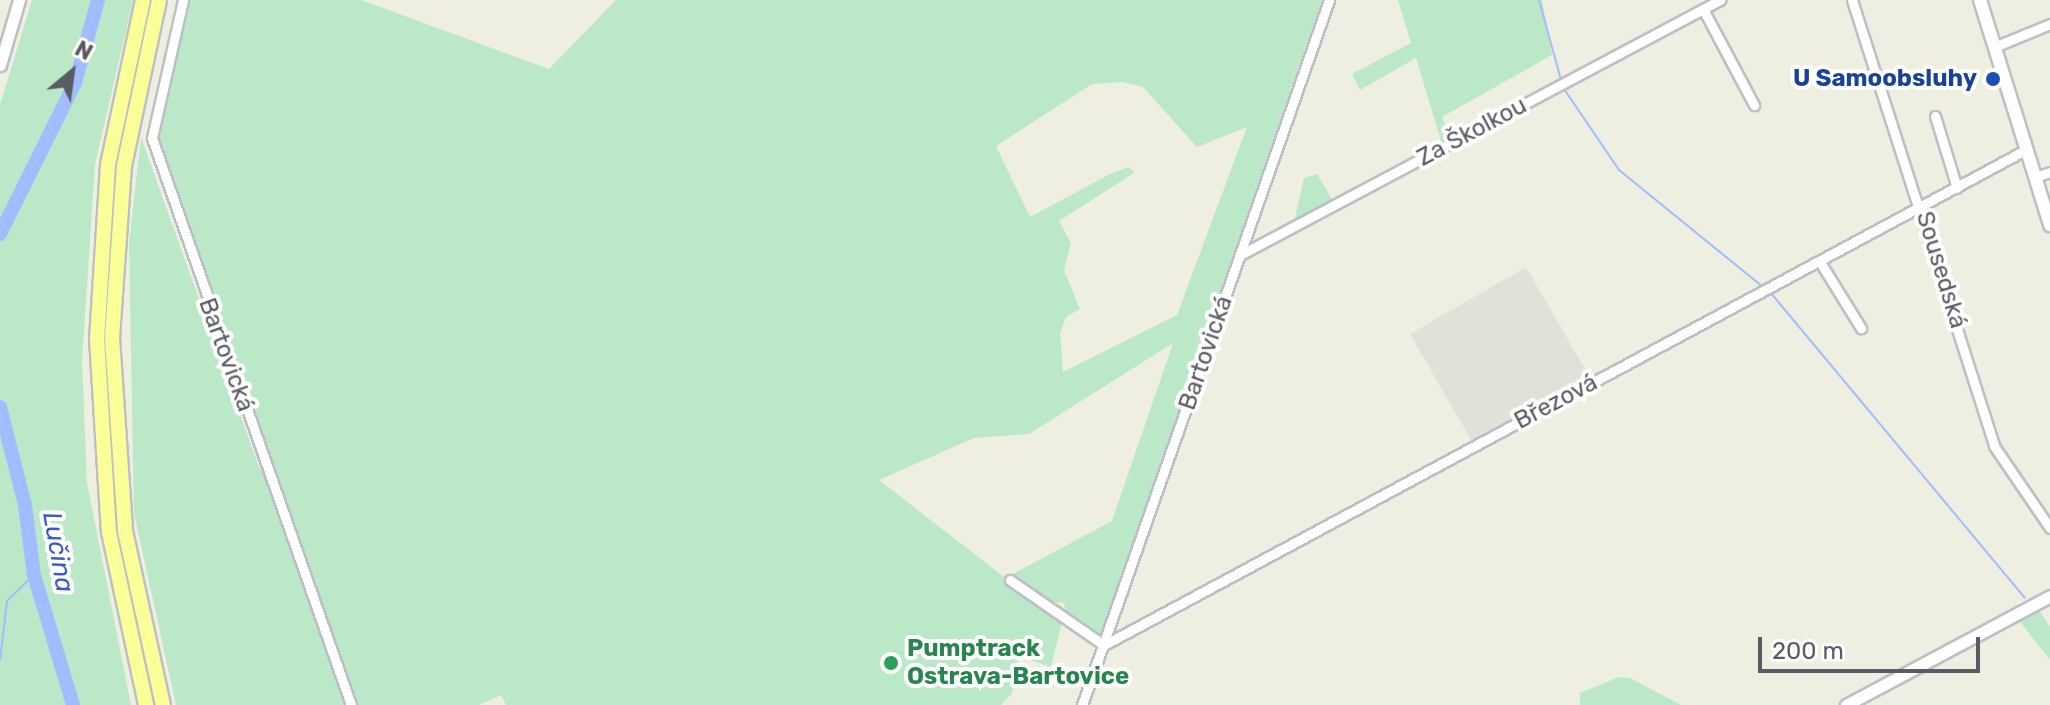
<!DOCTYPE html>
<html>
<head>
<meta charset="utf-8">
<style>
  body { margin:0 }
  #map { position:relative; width:2050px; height:705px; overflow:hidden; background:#eeeee1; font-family:Rubik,sans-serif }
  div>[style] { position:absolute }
  .industrial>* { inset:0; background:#e2e1d9; transform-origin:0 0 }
  .green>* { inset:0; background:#bbe9c7 }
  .stream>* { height:2px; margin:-1px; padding:0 1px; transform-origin:1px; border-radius:1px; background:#a1bdff }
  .river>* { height:14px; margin:-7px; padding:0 7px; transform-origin:7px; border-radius:7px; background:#a1bdff }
  .roads { filter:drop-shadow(2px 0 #bebfc6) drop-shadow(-2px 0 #bebfc6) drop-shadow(0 2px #bebfc6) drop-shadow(0 -2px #bebfc6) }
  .minor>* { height:9px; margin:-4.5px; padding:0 4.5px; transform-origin:4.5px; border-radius:4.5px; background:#fff }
  .tertiary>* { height:11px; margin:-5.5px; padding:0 5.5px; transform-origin:5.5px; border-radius:5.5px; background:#fff }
  .secondary>* { height:12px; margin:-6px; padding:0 6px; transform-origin:6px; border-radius:6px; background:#fff }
  .trunk>* { height:14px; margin:-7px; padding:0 7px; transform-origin:7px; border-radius:7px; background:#faff97 }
  .dots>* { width:22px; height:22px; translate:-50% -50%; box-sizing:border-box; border:4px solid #fff; border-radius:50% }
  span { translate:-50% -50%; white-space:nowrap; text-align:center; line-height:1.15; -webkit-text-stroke:8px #fff; paint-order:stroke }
  .transit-label { font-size:24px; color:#164399; font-weight:700 }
  .right { translate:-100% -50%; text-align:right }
  .street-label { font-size:24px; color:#5a5c64 }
  .leisure-label { font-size:24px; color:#27864d; font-weight:700 }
  .left { translate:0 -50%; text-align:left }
  .water-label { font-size:26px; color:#395acd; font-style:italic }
  .north { position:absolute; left:32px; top:32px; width:80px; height:80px; -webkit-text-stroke:6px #fff; paint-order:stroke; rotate:29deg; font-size:22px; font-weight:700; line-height:32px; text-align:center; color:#5a5c64 }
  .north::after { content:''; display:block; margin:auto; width:28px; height:36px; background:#5a5c64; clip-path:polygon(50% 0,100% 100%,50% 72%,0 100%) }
  .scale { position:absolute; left:1758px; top:637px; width:222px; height:36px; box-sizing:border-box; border:4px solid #5a5c64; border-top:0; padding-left:10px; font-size:24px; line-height:28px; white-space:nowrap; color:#5a5c64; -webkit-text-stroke:6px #fff; paint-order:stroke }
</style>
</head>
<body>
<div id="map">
  <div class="industrial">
    <div style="left:1526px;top:267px;width:126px;height:134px;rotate:60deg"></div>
  </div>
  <div class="green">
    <div style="clip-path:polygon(32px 0,133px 0,95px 165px,82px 361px,87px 483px,131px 705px,0 705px,0 105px)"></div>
    <div style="clip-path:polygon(evenodd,183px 0,361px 0,549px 69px,616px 0,1322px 0,1099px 638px,1066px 614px,1064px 603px,1047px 601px,1011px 575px,1112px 521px,1173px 343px,1029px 434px,974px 438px,879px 480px,1062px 622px,1051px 667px,1018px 656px,1012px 693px,1001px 705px,506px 705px,501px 695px,479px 705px,176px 705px,134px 513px,129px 244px,141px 137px,260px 470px,268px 465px,152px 138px,183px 0,1122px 82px,1143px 87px,1197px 147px,1247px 127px,1177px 315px,1063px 372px,1060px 334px,1066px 317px,1080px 309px,1064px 270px,1071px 243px,1059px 221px,1134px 173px,1129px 167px,1112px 173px,1030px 217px,996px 146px,1092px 84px,1122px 82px)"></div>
    <div style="clip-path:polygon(1398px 0,1542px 0,1552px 55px,1442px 117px,1449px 140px,1442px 144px,1416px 58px,1360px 90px,1352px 74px,1411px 43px)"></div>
    <div style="clip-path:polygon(1317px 174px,1333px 201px,1294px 223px,1304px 178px)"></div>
    <div style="clip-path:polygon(2037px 607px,2050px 627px,2050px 660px,2017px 618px)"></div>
    <div style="clip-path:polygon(1619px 677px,1630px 678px,1681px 705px,1580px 705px,1580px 693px)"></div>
  </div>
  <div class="stream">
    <div style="left:1539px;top:0;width:83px;rotate:74.6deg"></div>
    <div style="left:1564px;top:89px;width:98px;rotate:55.8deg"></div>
    <div style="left:1619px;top:170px;width:186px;rotate:39.1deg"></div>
    <div style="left:1770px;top:292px;width:398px;rotate:50.2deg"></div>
    <div style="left:0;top:660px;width:59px;rotate:-83.2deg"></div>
    <div style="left:7px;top:601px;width:37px;rotate:-44deg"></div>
  </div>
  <div class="river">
    <div style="left:0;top:234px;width:169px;rotate:-63.6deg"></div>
    <div style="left:75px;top:83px;width:86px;rotate:-74.5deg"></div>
    <div style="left:0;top:407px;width:101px;rotate:75.7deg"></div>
    <div style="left:25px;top:505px;width:71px;rotate:82.7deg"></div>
    <div style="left:34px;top:575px;width:136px;rotate:73.3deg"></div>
  </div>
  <div class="roads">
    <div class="minor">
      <div style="left:183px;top:0;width:141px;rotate:102.7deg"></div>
      <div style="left:152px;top:138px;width:601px;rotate:70.66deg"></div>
      <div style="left:1852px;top:0;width:468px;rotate:72.3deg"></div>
      <div style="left:1994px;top:446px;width:99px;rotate:55.7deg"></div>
      <div style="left:1703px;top:9px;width:109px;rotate:62deg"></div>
      <div style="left:1994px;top:47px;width:61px;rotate:-22.3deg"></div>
      <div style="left:1935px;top:116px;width:75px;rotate:73deg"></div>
      <div style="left:2035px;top:177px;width:16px;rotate:-18deg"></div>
      <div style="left:1240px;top:255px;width:544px;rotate:-27.98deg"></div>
      <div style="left:1820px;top:262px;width:78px;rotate:58.2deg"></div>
      <div style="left:1010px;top:580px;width:114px;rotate:34.7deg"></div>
      <div style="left:1104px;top:645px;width:1048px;rotate:-28.25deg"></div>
      <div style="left:1082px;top:705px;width:747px;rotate:-70.69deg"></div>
    </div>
    <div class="tertiary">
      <div style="left:0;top:65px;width:68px;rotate:-73.7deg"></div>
      <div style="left:1846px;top:705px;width:231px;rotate:-28.1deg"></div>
    </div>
    <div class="secondary">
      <div style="left:1980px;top:0;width:236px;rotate:72.7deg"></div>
    </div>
    <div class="trunk">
      <div style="left:143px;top:0;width:169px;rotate:102deg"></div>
      <div style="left:108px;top:165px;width:173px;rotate:93.6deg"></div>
      <div style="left:97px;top:338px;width:194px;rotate:86.5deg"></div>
      <div style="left:109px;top:532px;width:177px;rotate:77.9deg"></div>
      <div style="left:159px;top:0;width:170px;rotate:101.9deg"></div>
      <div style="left:124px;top:166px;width:172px;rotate:94deg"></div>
      <div style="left:112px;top:338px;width:193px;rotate:86.1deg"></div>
      <div style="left:125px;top:531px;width:178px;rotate:77.7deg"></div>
    </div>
  </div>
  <div class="dots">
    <div style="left:1993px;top:79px;background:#1a4fb4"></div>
    <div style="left:891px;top:663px;background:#2e9e5b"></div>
  </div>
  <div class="transit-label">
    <span class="right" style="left:1977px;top:79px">U Samoobsluhy</span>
  </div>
  <div class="street-label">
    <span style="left:1472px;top:132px;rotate:-28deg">Za Školkou</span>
    <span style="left:1941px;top:270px;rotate:73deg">Sousedská</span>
    <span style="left:1206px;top:353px;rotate:-71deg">Bartovická</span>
    <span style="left:226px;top:355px;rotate:70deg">Bartovická</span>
    <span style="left:1556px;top:402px;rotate:-28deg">Březová</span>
  </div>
  <div class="leisure-label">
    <span class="left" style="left:907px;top:663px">Pumptrack<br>Ostrava-Bartovice</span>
  </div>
  <div class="water-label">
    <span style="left:58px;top:552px;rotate:80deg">Lučina</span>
  </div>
  <div class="north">N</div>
  <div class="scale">200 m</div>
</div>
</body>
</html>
